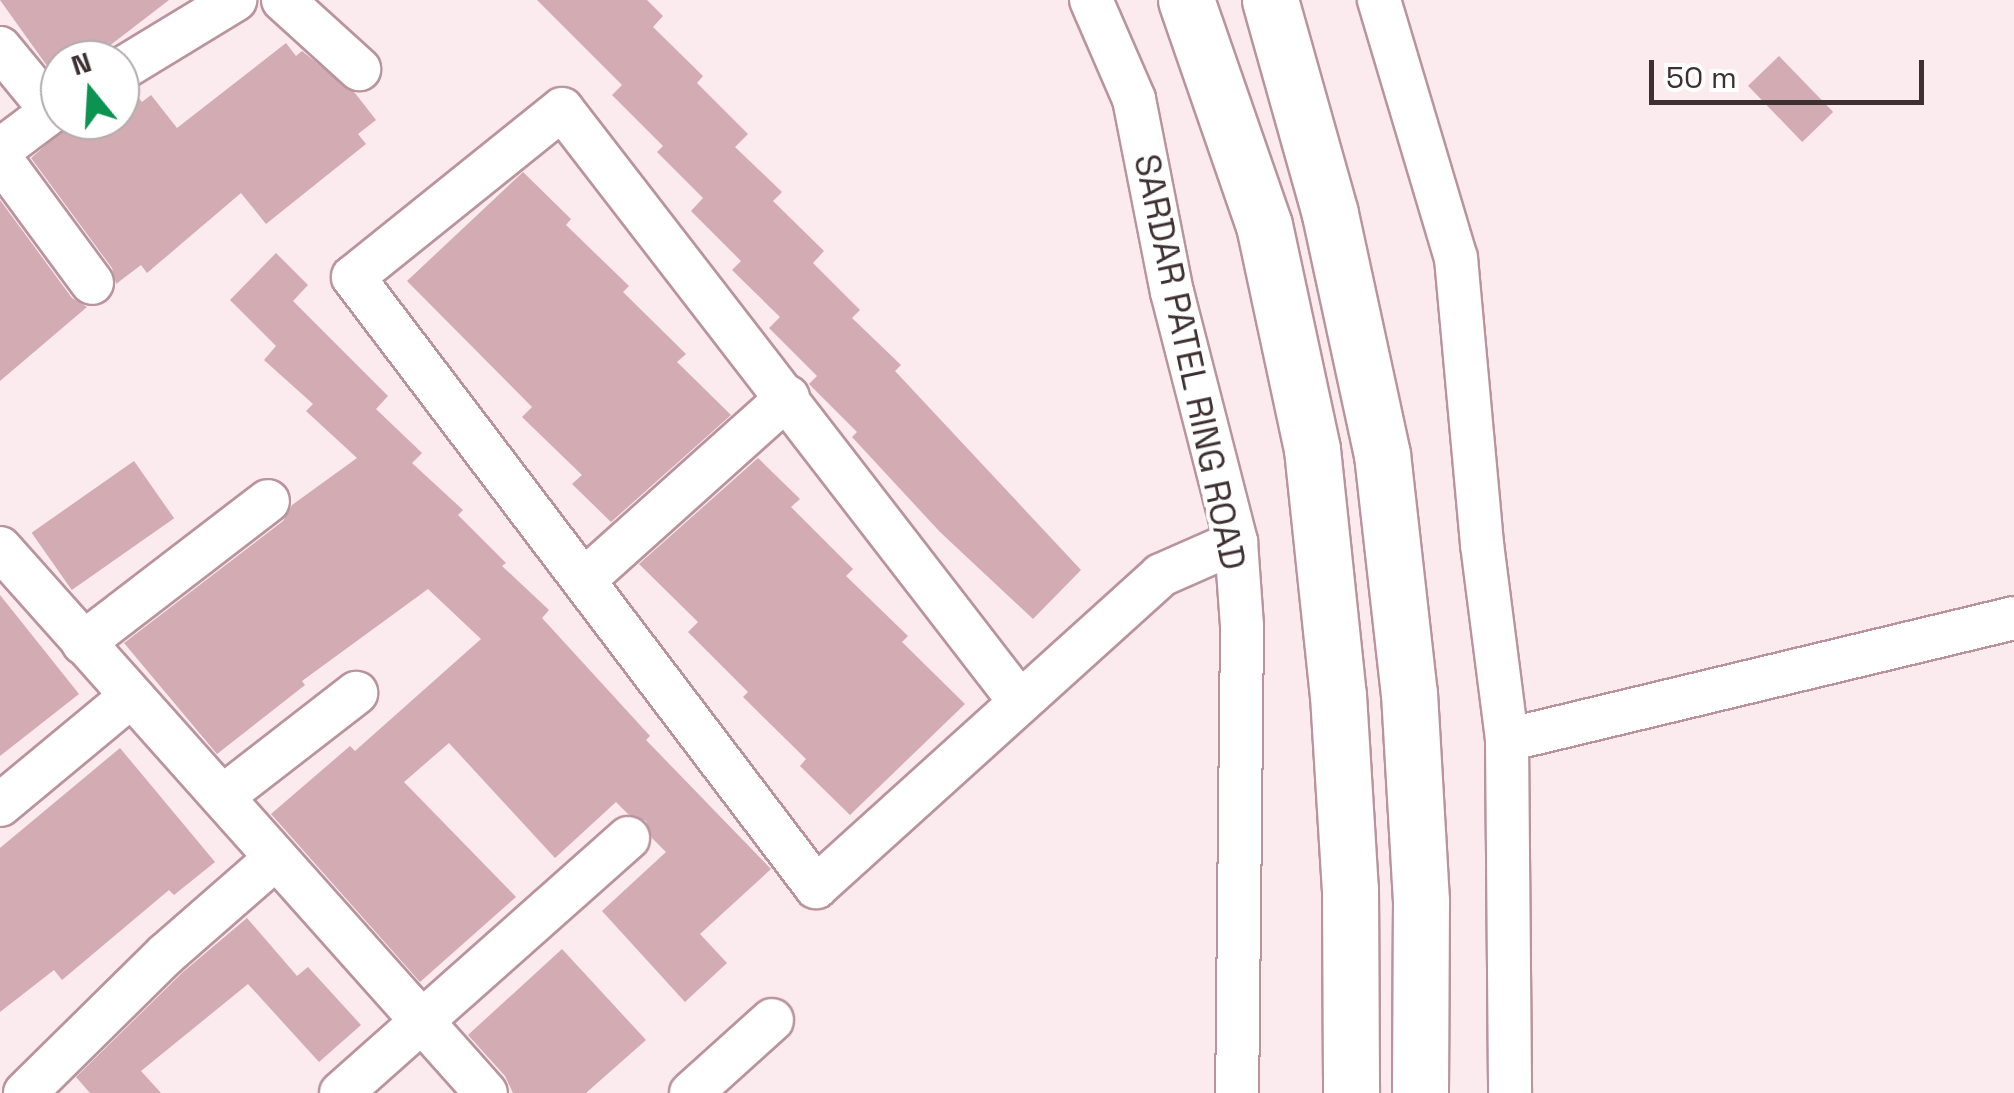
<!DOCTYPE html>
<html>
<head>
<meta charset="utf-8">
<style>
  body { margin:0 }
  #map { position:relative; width:2014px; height:1093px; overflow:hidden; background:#fbeaee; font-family:"Space Grotesk",sans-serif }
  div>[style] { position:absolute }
  .building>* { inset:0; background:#d2abb3; transform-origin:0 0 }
  .roads { filter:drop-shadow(2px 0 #ba949d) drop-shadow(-2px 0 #ba949d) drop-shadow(0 2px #ba949d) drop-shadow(0 -2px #ba949d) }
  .minor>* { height:42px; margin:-21px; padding:0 21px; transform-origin:21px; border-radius:21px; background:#fff }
  .highway>* { height:55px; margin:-27.5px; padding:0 27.5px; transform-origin:27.5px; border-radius:27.5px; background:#fff }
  span { translate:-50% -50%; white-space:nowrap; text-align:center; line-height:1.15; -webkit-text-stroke:8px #fff; paint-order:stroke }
  .street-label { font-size:35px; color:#3e2f32 }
  .north { position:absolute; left:40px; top:40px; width:100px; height:100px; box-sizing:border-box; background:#fff; border:2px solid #b2acad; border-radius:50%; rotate:342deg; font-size:28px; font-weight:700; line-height:40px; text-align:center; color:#3e2f32 }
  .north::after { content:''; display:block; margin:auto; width:35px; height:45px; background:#0c9351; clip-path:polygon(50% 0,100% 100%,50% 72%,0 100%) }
  .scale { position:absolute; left:1649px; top:60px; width:275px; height:45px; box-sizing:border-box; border:5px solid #3e2f32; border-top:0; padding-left:12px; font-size:30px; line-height:35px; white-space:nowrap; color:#3e2f32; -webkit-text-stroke:8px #fff; paint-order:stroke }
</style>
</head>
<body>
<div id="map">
  <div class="building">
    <div style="clip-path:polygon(0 0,169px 0,91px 60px,60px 60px,50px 70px)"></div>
    <div style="clip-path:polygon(537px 0,647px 0,663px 16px,653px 27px,703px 76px,697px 83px,748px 134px,735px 147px,782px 192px,773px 201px,824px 251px,813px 263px,860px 310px,852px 318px,901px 365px,895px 371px,1081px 570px,1033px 619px,940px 532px,852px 437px,857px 432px,809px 384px,817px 376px,769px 328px,780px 317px,732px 270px,741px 261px,691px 211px,703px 198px,657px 152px,663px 146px,612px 95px,622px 85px)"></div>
    <div style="clip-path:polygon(286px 43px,296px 56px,302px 51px,355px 93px,376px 120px,358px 134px,366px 144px,266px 224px,241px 193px,147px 273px,141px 265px,116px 284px,112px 268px,31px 158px,75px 120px,120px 120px,120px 95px,133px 91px,142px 102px,151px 95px,177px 128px)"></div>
    <div style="left:1779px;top:56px;width:78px;height:43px;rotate:46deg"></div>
    <div style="clip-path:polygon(523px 172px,571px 219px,566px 225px,629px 286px,623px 292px,686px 354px,677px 362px,731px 415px,611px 522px,572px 484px,582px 475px,522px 417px,532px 407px,407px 281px)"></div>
    <div style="clip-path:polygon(0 200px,72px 298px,87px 307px,0 381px)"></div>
    <div style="clip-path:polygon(276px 253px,308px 285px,293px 301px,388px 396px,376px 409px,422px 453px,412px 463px,463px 510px,458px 515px,506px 563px,502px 566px,549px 610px,542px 618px,650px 736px,646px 740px,771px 869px,700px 934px,727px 963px,685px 1002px,602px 911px,666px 852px,652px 838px,646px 821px,628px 814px,616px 802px,555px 858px,449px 743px,404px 782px,516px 897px,420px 982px,271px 814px,350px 746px,355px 751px,481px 639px,428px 589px,302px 681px,305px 685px,217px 754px,124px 643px,283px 521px,292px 505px,357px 458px,306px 411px,313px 404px,264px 360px,276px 346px,230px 300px)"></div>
    <div style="clip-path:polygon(758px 458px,800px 499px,791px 507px,853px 569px,846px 576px,908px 636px,902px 642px,965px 704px,850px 815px,800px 766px,806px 759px,743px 697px,748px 692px,688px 632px,698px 622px,639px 564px)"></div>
    <div style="left:134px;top:461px;width:70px;height:125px;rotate:55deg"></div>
    <div style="clip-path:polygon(0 595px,79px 694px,0 756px)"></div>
    <div style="clip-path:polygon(120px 748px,215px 862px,174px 895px,169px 890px,62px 980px,54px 970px,0 1012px,0 848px)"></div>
    <div style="clip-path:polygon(247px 918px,297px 976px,308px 967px,361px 1025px,319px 1062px,248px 984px,141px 1071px,161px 1093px,90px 1093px,76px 1077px,183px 972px)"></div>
    <div style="clip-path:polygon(562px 949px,646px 1040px,586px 1093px,513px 1093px,505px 1076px,468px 1035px)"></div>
  </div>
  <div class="roads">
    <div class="minor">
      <div style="left:283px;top:0;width:103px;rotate:42.2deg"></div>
      <div style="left:1091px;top:0;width:108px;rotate:66.5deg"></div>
      <div style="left:1134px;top:99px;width:197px;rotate:78.9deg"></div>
      <div style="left:1172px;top:292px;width:258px;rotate:75.6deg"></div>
      <div style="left:1236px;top:542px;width:84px;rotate:85.9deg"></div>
      <div style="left:1242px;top:626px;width:467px;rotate:90.6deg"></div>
      <div style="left:1379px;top:0;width:269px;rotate:73.4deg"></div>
      <div style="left:1456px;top:258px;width:287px;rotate:84.8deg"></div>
      <div style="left:1482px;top:544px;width:198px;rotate:82.7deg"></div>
      <div style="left:1507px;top:740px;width:353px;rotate:89.5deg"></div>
      <div style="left:0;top:48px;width:82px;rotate:50.5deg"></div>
      <div style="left:52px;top:111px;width:65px;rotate:143.1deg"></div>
      <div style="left:120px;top:70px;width:135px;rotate:-31.3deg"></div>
      <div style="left:0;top:158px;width:155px;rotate:53.6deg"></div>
      <div style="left:0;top:548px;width:730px;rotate:48.28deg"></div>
      <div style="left:584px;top:580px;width:274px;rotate:-41.9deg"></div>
      <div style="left:83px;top:643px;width:233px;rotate:-37.5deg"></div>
      <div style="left:1020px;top:702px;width:749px;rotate:-127.68deg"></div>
      <div style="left:562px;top:109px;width:268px;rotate:141.2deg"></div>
      <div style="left:353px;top:277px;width:766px;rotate:52.8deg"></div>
      <div style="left:816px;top:887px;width:465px;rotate:-42.1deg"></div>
      <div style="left:1161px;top:575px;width:82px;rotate:-23.7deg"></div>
      <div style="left:1507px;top:740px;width:521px;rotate:-13.53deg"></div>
      <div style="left:222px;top:797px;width:170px;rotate:-37.8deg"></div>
      <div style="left:0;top:805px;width:169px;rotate:-39.7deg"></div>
      <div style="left:25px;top:1093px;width:198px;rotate:-44.6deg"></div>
      <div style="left:166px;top:954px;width:145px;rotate:-41.1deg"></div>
      <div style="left:341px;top:1093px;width:384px;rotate:-41.6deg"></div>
      <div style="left:691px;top:1093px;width:109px;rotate:-42deg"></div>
    </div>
    <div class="highway">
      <div style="left:1186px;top:0;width:238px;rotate:70.9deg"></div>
      <div style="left:1264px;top:225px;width:229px;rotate:77.9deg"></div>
      <div style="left:1312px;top:449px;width:247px;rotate:84deg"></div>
      <div style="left:1338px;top:695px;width:194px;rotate:86.5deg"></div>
      <div style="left:1350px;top:889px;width:204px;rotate:89.7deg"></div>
      <div style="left:1270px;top:0;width:222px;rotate:74.3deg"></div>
      <div style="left:1330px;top:214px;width:246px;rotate:77.8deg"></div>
      <div style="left:1382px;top:454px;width:241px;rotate:83.6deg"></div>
      <div style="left:1409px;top:693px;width:208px;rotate:86.7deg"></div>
      <div style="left:1421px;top:901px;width:192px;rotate:90.3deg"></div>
    </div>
  </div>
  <div class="street-label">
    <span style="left:1190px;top:362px;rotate:78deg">SARDAR PATEL RING ROAD</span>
  </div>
  <div class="north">N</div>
  <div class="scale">50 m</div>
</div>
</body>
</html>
